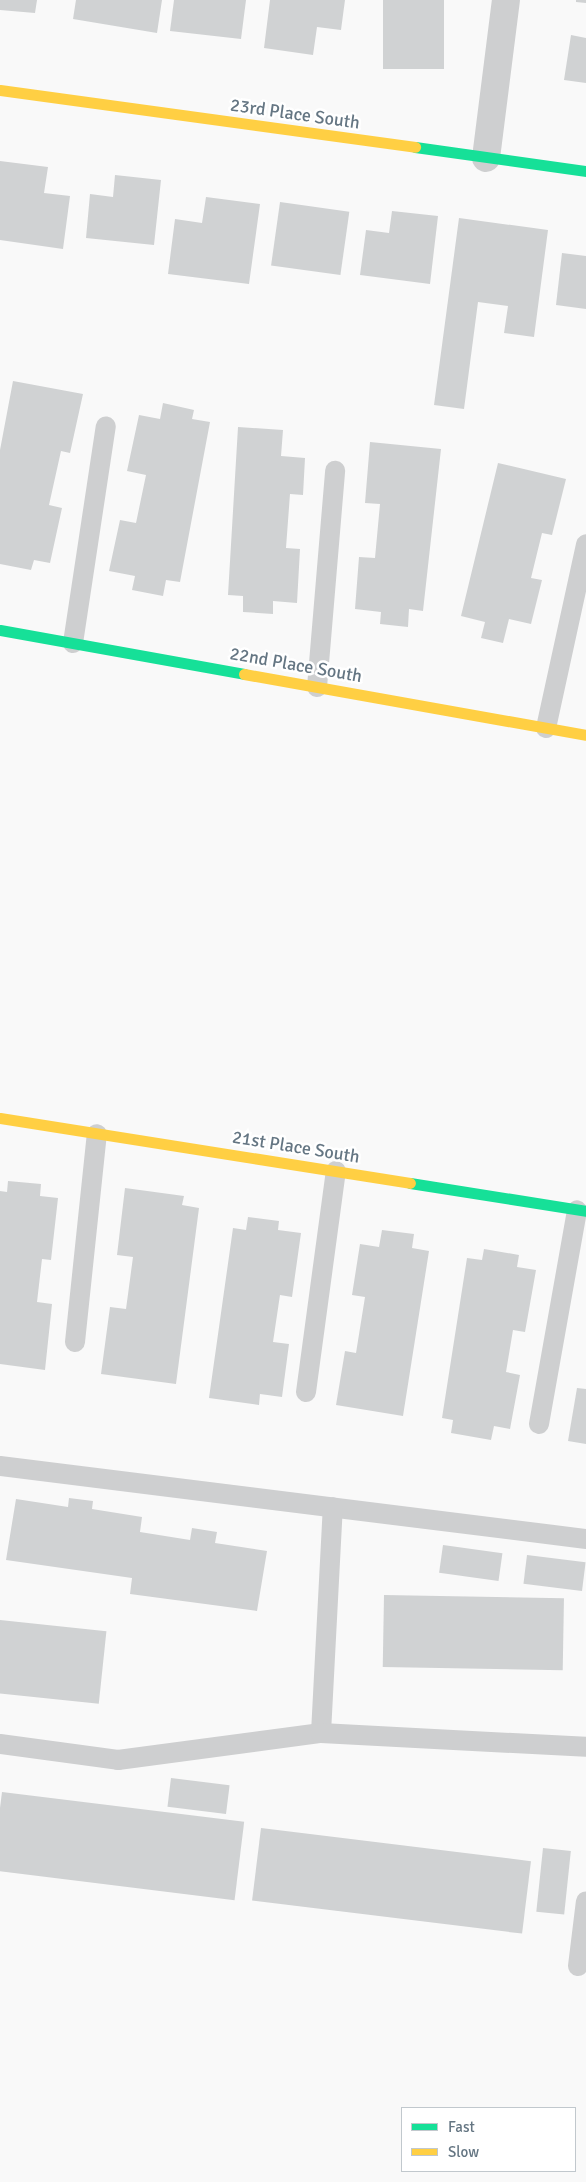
<!DOCTYPE html>
<html>
<head>
<meta charset="utf-8">
<style>
  body { margin:0 }
  #map { position:relative; width:586px; height:2182px; overflow:hidden; background:#f9f9f9; font-family:Signika,sans-serif }
  div>[style] { position:absolute }
  .building>* { inset:0; background:#d0d2d3; transform-origin:0 0 }
  .lane>* { height:20px; margin:-10px; padding:0 10px; transform-origin:10px; border-radius:10px; background:#cecfd0 }
  .street>* { height:28px; margin:-14px; padding:0 14px; transform-origin:14px; border-radius:14px; background:#cecfd0 }
  .fast>* { height:11px; margin:-5.5px; padding:0 5.5px; transform-origin:5.5px; border-radius:5.5px; background:#16e098 }
  .slow>* { height:11px; margin:-5.5px; padding:0 5.5px; transform-origin:5.5px; border-radius:5.5px; background:#ffcf43 }
  span { translate:-50% -50%; white-space:nowrap; text-align:center; line-height:1.15; -webkit-text-stroke:5px #fff; paint-order:stroke }
  .street-label { font-size:18px; color:#657683 }
  .legend { position:absolute; left:401px; top:2107px; width:175px; height:65px; box-sizing:border-box; background:#fff; border:1px solid #c1c8cd; margin:0; padding:6px 9px; list-style:none; font-size:15px; color:#657683 }
  .legend li { display:flex; align-items:center; gap:10px; height:25px }
  .legend b { width:25px; border:1px solid #c1c8cd }
</style>
</head>
<body>
<div id="map">
  <div class="building">
    <div style="clip-path:polygon(0 0,37px 0,35px 13px,0 10px)"></div>
    <div style="clip-path:polygon(76px 0,162px 0,157px 33px,73px 19px)"></div>
    <div style="clip-path:polygon(174px 0,246px 0,241px 39px,170px 31px)"></div>
    <div style="clip-path:polygon(270px 0,345px 0,341px 30px,317px 27px,313px 55px,264px 48px)"></div>
    <div style="left:383px;top:0;width:61px;height:69px"></div>
    <div style="clip-path:polygon(576px 0,586px 0,586px 3px,576px 2px)"></div>
    <div style="clip-path:polygon(571px 35px,586px 38px,586px 83px,564px 80px)"></div>
    <div style="clip-path:polygon(0 161px,48px 167px,44px 193px,70px 196px,63px 249px,0 240px)"></div>
    <div style="clip-path:polygon(115px 175px,161px 180px,154px 245px,86px 238px,90px 194px,113px 197px)"></div>
    <div style="clip-path:polygon(206px 197px,260px 204px,249px 284px,168px 274px,175px 219px,202px 223px)"></div>
    <div style="left:280px;top:202px;width:70px;height:64px;rotate:8deg"></div>
    <div style="clip-path:polygon(392px 211px,438px 216px,430px 284px,360px 275px,366px 230px,389px 233px)"></div>
    <div style="clip-path:polygon(459px 218px,548px 230px,534px 337px,504px 333px,508px 306px,478px 302px,464px 409px,434px 405px)"></div>
    <div style="clip-path:polygon(562px 253px,586px 256px,586px 309px,556px 305px)"></div>
    <div style="clip-path:polygon(13px 381px,83px 394px,70px 453px,61px 451px,49px 505px,62px 508px,50px 563px,34px 560px,31px 570px,0 564px,0 450px)"></div>
    <div style="clip-path:polygon(163px 403px,194px 410px,192px 419px,210px 422px,180px 582px,166px 580px,163px 596px,132px 590px,135px 576px,109px 571px,120px 520px,136px 523px,146px 475px,127px 471px,139px 415px,160px 419px)"></div>
    <div style="clip-path:polygon(238px 427px,283px 430px,281px 456px,305px 458px,303px 495px,290px 494px,286px 548px,300px 549px,297px 603px,273px 601px,273px 614px,243px 612px,243px 596px,228px 595px)"></div>
    <div style="clip-path:polygon(370px 442px,441px 449px,423px 611px,409px 609px,408px 627px,380px 624px,381px 612px,355px 609px,359px 557px,375px 558px,380px 504px,365px 503px)"></div>
    <div style="clip-path:polygon(498px 463px,566px 479px,552px 535px,542px 533px,531px 578px,542px 580px,531px 624px,509px 619px,503px 643px,481px 638px,485px 622px,461px 616px)"></div>
    <div style="clip-path:polygon(8px 1181px,41px 1184px,40px 1196px,58px 1198px,51px 1260px,42px 1259px,37px 1302px,52px 1304px,45px 1370px,0 1364px,0 1191px,7px 1192px)"></div>
    <div style="clip-path:polygon(125px 1188px,184px 1196px,182px 1205px,199px 1208px,176px 1384px,101px 1374px,110px 1307px,126px 1309px,133px 1257px,117px 1255px)"></div>
    <div style="clip-path:polygon(248px 1217px,279px 1221px,278px 1230px,301px 1233px,292px 1297px,280px 1295px,273px 1342px,289px 1344px,282px 1397px,260px 1394px,259px 1405px,209px 1398px,233px 1228px,246px 1230px)"></div>
    <div style="clip-path:polygon(382px 1230px,414px 1234px,412px 1248px,429px 1251px,403px 1416px,336px 1405px,345px 1351px,356px 1353px,365px 1297px,352px 1295px,360px 1244px,379px 1247px)"></div>
    <div style="clip-path:polygon(484px 1249px,519px 1255px,517px 1267px,536px 1270px,525px 1332px,513px 1330px,506px 1372px,520px 1375px,510px 1429px,494px 1426px,491px 1440px,451px 1433px,453px 1420px,442px 1418px,467px 1258px,482px 1260px)"></div>
    <div style="clip-path:polygon(577px 1388px,586px 1389px,586px 1444px,568px 1441px)"></div>
    <div style="clip-path:polygon(69px 1498px,93px 1501px,92px 1509px,142px 1517px,140px 1532px,190px 1540px,192px 1528px,217px 1532px,215px 1543px,267px 1551px,257px 1611px,130px 1594px,132px 1578px,6px 1560px,16px 1499px,68px 1507px)"></div>
    <div style="left:443px;top:1545px;width:60px;height:28px;rotate:8deg"></div>
    <div style="left:527px;top:1555px;width:59px;height:29px;rotate:7deg"></div>
    <div style="left:384px;top:1595px;width:180px;height:72px;rotate:1deg"></div>
    <div style="left:0;top:1620px;width:107px;height:73px;rotate:6deg"></div>
    <div style="left:171px;top:1778px;width:59px;height:29px;rotate:7deg"></div>
    <div style="left:2px;top:1792px;width:244px;height:79px;rotate:7deg"></div>
    <div style="left:261px;top:1828px;width:272px;height:73px;rotate:7deg"></div>
    <div style="left:543px;top:1848px;width:28px;height:64px;rotate:6deg"></div>
  </div>
  <div class="lane">
    <div style="left:73px;top:643px;width:219px;rotate:-81.4deg"></div>
    <div style="left:317px;top:687px;width:217px;rotate:-85.2deg"></div>
    <div style="left:546px;top:728px;width:188px;rotate:-77.7deg"></div>
    <div style="left:75px;top:1342px;width:209px;rotate:-84deg"></div>
    <div style="left:306px;top:1392px;width:223px;rotate:-82.3deg"></div>
    <div style="left:539px;top:1424px;width:217px;rotate:-79.9deg"></div>
    <div style="left:0;top:1466px;width:591px;rotate:7.1deg"></div>
    <div style="left:321px;top:1733px;width:226px;rotate:-87deg"></div>
    <div style="left:0;top:1744px;width:119px;rotate:7.7deg"></div>
    <div style="left:118px;top:1760px;width:205px;rotate:-7.6deg"></div>
    <div style="left:321px;top:1733px;width:265px;rotate:3deg"></div>
    <div style="left:578px;top:1966px;width:65px;rotate:-83deg"></div>
  </div>
  <div class="street">
    <div style="left:486px;top:158px;width:159px;rotate:-82.8deg"></div>
  </div>
  <div class="fast">
    <div style="left:415px;top:147px;width:173px;rotate:8deg"></div>
    <div style="left:0;top:630px;width:248px;rotate:10.2deg"></div>
    <div style="left:410px;top:1183px;width:178px;rotate:9deg"></div>
  </div>
  <div class="slow">
    <div style="left:0;top:90px;width:419px;rotate:7.8deg"></div>
    <div style="left:244px;top:674px;width:347px;rotate:10.1deg"></div>
    <div style="left:0;top:1118px;width:415px;rotate:9deg"></div>
  </div>
  <div class="street-label">
    <span style="left:295px;top:114px;rotate:8deg">23rd Place South</span>
    <span style="left:296px;top:665px;rotate:10deg">22nd Place South</span>
    <span style="left:296px;top:1147px;rotate:9deg">21st Place South</span>
  </div>
  <ul class="legend">
  <li><b style="height:6px;background:#16e098"></b>Fast</li>
  <li><b style="height:6px;background:#ffcf43"></b>Slow</li>
  </ul>
</div>
</body>
</html>
